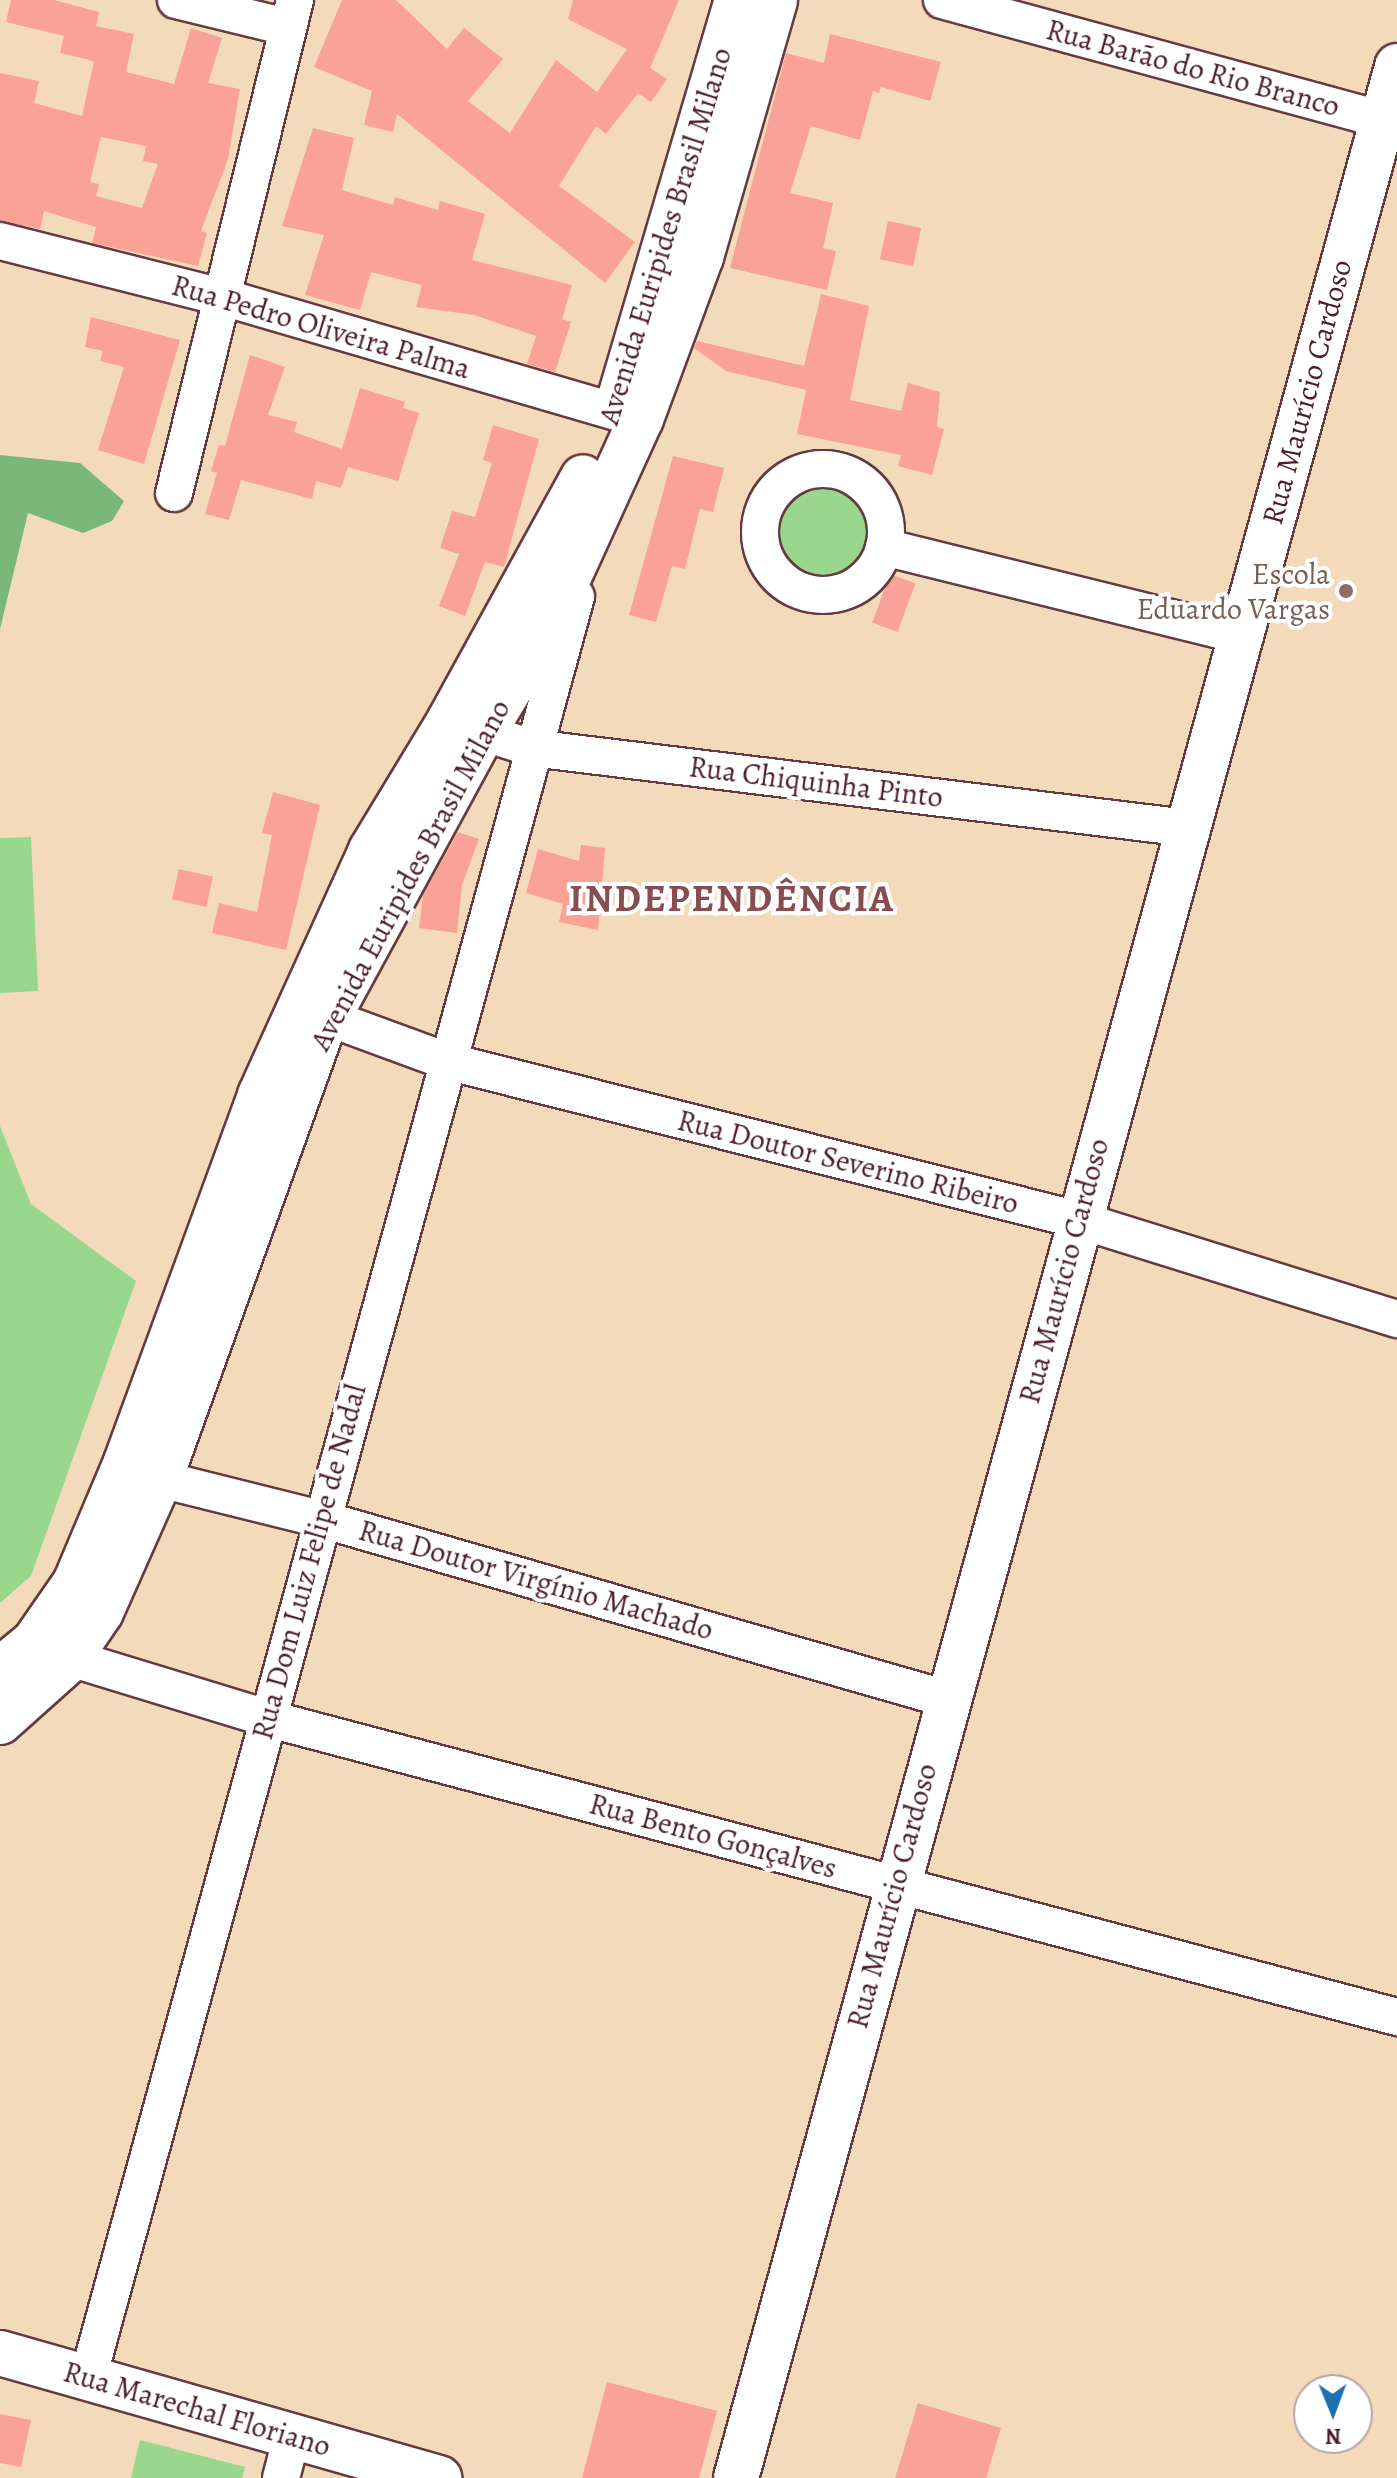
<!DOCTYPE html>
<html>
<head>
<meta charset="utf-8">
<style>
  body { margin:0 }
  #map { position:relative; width:1397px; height:2478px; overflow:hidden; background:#f3daba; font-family:Alegreya,serif }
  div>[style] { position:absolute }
  .green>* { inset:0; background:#99d78d }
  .round { border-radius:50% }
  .forest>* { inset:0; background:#7ab878 }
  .building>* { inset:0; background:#faa298; transform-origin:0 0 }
  .roads { filter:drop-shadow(2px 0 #633b40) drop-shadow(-2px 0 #633b40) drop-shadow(0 2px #633b40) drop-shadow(0 -2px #633b40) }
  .street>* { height:36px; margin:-18px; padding:0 18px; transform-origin:18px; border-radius:18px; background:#fff }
  .street>.ring { margin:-18px; padding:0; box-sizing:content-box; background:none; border:36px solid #fff; border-radius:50% }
  .secondary>* { height:44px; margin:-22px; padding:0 22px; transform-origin:22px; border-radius:22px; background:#fff }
  .dots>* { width:22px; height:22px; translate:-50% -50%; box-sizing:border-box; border:4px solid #fff; border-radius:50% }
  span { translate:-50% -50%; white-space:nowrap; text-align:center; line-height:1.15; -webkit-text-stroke:8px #fff; paint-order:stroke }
  .street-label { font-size:30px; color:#4a1f2b }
  .education-label { font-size:30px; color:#785e54 }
  .right { translate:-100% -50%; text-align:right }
  .district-label { font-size:38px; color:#884d51; font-weight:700; letter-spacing:2px }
  .north { position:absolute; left:1293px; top:2374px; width:80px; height:80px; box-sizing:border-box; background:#fff; border:2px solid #b7a5aa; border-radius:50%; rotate:179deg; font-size:22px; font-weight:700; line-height:32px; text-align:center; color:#4a1f2b }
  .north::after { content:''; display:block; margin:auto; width:28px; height:36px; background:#1f6fb2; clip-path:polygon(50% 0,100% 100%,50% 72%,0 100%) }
</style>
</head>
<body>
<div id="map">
  <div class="green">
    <div class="round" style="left:776px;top:488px;width:92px;height:92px"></div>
    <div style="clip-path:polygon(31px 837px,38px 991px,0 993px,0 838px)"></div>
    <div style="clip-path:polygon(0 1126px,31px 1204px,136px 1281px,31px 1576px,0 1603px)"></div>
    <div style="clip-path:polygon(140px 2440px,245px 2467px,242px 2478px,131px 2478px)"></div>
  </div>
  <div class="forest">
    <div style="clip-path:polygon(0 455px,80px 463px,124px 501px,112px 521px,83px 533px,28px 513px,0 629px)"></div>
  </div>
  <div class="building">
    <div style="clip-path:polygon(evenodd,11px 0,54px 0,99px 12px,96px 26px,134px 34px,126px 72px,174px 84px,191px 28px,222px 38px,208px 83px,240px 89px,228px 159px,201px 231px,207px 233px,198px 266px,92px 243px,96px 227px,44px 211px,40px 229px,0 221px,0 73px,39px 81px,34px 103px,82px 116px,94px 61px,60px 53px,64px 36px,6px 22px,11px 0,101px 137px,146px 146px,143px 161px,158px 164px,142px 208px,96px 196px,99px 184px,90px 182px,101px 137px)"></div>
    <div style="clip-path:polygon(342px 0,396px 0,447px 49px,464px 28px,503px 59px,468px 101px,510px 133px,556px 60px,597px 92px,627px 49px,568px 19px,573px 0,679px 0,650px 68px,667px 79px,651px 102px,638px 93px,606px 134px,596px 126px,559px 186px,635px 242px,605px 283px,397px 114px,393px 132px,364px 125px,372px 91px,314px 67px)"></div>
    <div style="clip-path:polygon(830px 34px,941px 62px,930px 101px,881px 87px,879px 93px,873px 91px,860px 140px,811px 126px,790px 193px,833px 203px,823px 248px,836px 251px,827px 290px,730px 268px,786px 53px,824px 63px)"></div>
    <div style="clip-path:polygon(313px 128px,354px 138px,342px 190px,393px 205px,395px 197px,438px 210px,440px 201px,485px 214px,472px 260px,572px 285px,562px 319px,571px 322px,555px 372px,527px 364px,536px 336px,474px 315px,416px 307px,422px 285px,371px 272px,360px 310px,305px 295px,324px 235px,282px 226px)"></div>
    <div style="left:888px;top:221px;width:34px;height:39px;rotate:12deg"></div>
    <div style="clip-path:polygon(821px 294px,869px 306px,850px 400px,901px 411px,908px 383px,940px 392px,937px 427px,944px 429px,932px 475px,898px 466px,901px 455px,797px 434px,806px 390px,726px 371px,694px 348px,697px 341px,804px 366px)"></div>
    <div style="clip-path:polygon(91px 317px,180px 340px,144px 464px,98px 450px,124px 367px,100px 361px,103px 351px,85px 347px)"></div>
    <div style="clip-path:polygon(250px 355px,285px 367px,268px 415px,297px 422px,294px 432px,342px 449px,360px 388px,405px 402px,403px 408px,419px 413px,398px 481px,348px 467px,341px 488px,316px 481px,312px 499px,241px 480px,229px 520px,205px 514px,217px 473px,211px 471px,219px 445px,225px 446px)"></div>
    <div style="clip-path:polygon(493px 425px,539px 439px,504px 567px,485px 562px,465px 616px,439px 606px,459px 554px,440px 548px,452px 511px,475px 517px,492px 463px,483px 460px)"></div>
    <div style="clip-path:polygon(673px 456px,724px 468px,713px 512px,700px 509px,685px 569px,672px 566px,656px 622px,629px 615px)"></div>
    <div style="left:890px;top:574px;width:27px;height:52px;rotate:20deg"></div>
    <div style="clip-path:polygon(273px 792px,320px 805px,286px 950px,212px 933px,219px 903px,257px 912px,272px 835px,262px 833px)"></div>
    <div style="clip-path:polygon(458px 832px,479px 839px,462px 885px,457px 933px,419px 928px,423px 895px)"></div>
    <div style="clip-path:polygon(581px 845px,605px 848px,598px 930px,559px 922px,563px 904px,526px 893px,538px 849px,579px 861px)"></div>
    <div style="left:179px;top:869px;width:35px;height:31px;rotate:13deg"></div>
    <div style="clip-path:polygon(607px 2382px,717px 2411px,699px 2478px,582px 2478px)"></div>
    <div style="clip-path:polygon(918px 2403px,1001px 2428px,986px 2478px,895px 2478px)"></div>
    <div style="clip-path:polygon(0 2414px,31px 2420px,21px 2467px,0 2463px)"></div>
  </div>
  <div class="roads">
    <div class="street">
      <div style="left:176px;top:0;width:114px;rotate:13.7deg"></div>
      <div style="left:942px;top:0;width:472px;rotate:15.2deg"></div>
      <div style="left:0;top:241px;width:233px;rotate:14.2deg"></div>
      <div style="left:226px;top:298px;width:432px;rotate:16.3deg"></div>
      <div class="ring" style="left:760px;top:469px;width:90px;height:90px"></div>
      <div style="left:174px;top:493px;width:508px;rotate:-76.21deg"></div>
      <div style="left:884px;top:547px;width:367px;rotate:13.9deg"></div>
      <div style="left:457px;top:724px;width:79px;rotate:17.7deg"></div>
      <div style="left:532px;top:748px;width:660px;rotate:6.96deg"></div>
      <div style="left:305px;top:1009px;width:150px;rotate:20.2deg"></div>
      <div style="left:446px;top:1061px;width:653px;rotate:14.1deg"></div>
      <div style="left:1079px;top:1220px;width:333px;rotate:17.3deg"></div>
      <div style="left:137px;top:1468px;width:25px;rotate:26deg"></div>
      <div style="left:160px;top:1479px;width:166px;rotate:14deg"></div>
      <div style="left:321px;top:1519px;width:651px;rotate:16.04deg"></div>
      <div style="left:44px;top:1650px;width:232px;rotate:17deg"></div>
      <div style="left:266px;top:1718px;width:1170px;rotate:14.81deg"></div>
      <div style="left:88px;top:2378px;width:1847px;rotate:-74.68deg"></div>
      <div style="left:281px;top:2478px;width:43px;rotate:-75.3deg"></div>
    </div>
    <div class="secondary">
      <div style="left:618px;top:404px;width:421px;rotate:-73.6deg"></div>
      <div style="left:0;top:1670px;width:44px;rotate:-39.5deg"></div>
      <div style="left:34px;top:1642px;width:72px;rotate:-55.2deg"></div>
      <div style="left:75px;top:1583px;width:131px;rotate:-67.1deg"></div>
      <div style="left:126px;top:1462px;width:391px;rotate:-69.9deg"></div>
      <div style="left:260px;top:1095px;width:269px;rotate:-65.6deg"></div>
      <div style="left:371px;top:850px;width:151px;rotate:-58.8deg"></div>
      <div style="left:449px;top:721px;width:278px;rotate:-61.2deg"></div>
      <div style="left:0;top:1722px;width:90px;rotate:-41.8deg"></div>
      <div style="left:67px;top:1662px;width:60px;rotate:-55.8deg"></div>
      <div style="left:101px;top:1612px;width:145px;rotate:-66.1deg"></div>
      <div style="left:160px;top:1479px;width:476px;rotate:-70.2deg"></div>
      <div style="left:321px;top:1031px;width:337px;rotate:-61.5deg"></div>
      <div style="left:482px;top:735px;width:116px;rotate:-58.8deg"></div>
      <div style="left:542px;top:636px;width:239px;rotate:-65.5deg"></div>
      <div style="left:641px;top:419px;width:173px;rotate:-69.7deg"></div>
      <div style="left:701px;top:257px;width:267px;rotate:-73.9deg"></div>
      <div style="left:0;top:2353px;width:457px;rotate:15.9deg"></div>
      <div style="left:736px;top:2478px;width:2501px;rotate:-74.67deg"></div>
    </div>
  </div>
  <div class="dots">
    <div style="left:1346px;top:591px;background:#8d6e63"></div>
  </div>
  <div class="street-label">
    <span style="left:1193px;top:68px;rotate:15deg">Rua Barão do Rio Branco</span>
    <span style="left:665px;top:236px;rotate:-73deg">Avenida Euripides Brasil Milano</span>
    <span style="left:321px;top:327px;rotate:16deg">Rua Pedro Oliveira Palma</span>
    <span style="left:1307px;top:392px;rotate:-75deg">Rua Maurício Cardoso</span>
    <span style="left:816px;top:782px;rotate:7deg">Rua Chiquinha Pinto</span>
    <span style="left:410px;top:875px;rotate:-62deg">Avenida Euripides Brasil Milano</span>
    <span style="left:848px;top:1162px;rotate:14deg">Rua Doutor Severino Ribeiro</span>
    <span style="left:1064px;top:1271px;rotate:-75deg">Rua Maurício Cardoso</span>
    <span style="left:309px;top:1562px;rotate:-75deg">Rua Dom Luiz Felipe de Nadal</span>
    <span style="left:536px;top:1580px;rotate:16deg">Rua Doutor Virgínio Machado</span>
    <span style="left:713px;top:1836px;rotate:15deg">Rua Bento Gonçalves</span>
    <span style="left:892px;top:1896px;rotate:-75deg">Rua Maurício Cardoso</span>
    <span style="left:197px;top:2409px;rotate:16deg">Rua Marechal Floriano</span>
  </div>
  <div class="education-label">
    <span class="right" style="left:1330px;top:591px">Escola<br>Eduardo Vargas</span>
  </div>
  <div class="district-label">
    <span style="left:732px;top:899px">INDEPENDÊNCIA</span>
  </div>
  <div class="north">N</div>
</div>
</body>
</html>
